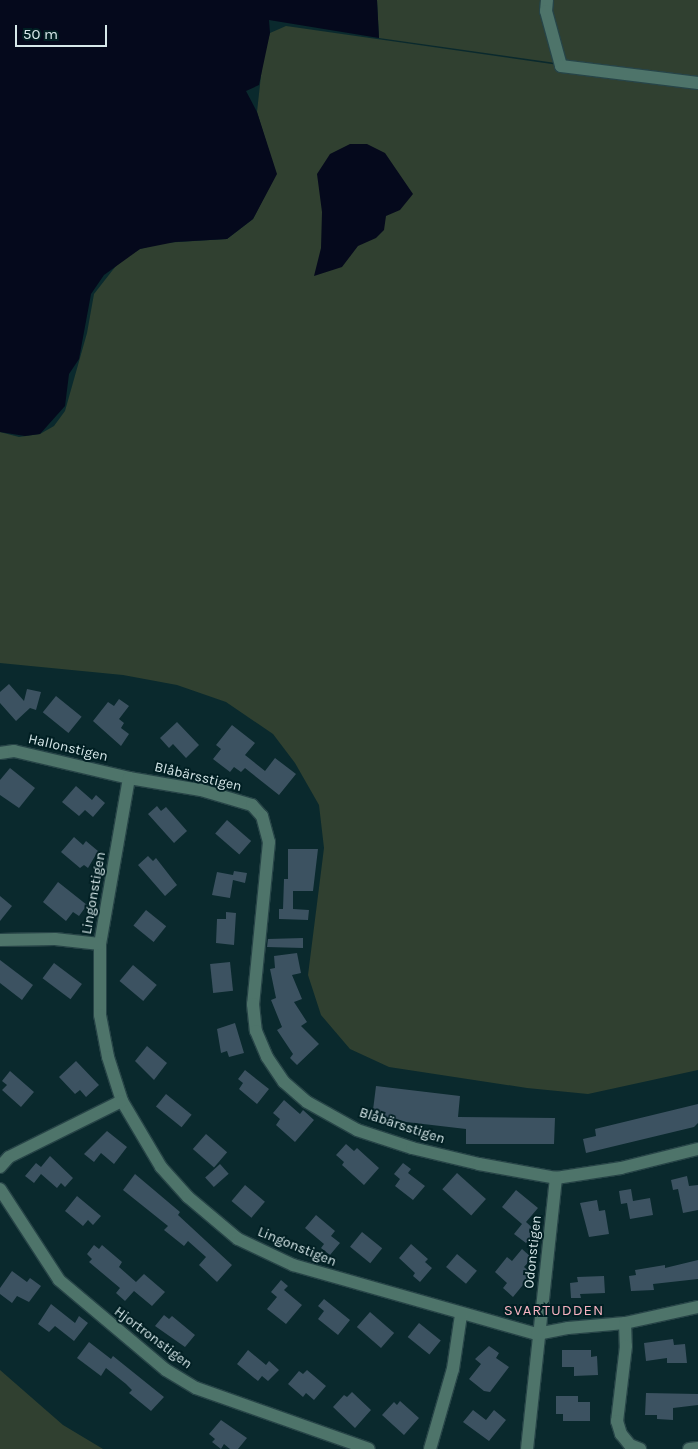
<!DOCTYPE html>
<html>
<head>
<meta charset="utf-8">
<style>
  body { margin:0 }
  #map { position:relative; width:698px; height:1449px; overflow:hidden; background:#0a292d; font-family:Karla,sans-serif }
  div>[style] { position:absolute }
  .green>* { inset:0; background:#304030 }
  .water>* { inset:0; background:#05091c }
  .building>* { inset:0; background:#3c5261; transform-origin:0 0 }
  .roads { filter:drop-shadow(1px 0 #274447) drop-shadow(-1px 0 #274447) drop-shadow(0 1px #274447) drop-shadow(0 -1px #274447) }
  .minor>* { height:12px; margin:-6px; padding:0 6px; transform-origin:6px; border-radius:6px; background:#4e746a }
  span { translate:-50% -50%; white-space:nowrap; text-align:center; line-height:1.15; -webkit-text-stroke:4px #011f23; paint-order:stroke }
  .street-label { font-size:14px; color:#d7e8ea }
  .neighbourhood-label { font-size:15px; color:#f5b2bf; letter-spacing:1px }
  .scale { position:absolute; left:15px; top:25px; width:92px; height:22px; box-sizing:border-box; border:2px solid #d7e8ea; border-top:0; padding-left:6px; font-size:15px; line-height:18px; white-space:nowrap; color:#d7e8ea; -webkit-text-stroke:4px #011f23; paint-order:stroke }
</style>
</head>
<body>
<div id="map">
  <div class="green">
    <div style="clip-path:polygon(377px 0,698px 0,698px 83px,379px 38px)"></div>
    <div style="clip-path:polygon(286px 26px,698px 85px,698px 1070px,588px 1094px,527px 1088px,389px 1067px,350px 1049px,321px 1015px,308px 975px,324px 848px,319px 805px,295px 763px,273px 734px,226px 702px,177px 685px,123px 675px,0 663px,0 432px,19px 437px,40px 434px,54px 426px,65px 411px,87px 333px,94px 294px,119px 262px,140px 249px,162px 243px,227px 239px,253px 219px,276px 174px,257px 112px,263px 57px,270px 33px)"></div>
    <div style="clip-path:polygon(0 1370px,63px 1425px,103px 1449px,0 1449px)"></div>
  </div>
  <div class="water">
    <div style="clip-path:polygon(0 0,377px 0,379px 38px,269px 20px,270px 33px,259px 85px,246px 91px,257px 112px,277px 174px,253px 219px,227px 239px,175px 242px,140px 249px,104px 275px,91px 294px,79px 359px,69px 374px,65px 406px,40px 434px,25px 436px,0 432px)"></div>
    <div style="clip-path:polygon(350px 144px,367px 144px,385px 153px,413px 194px,400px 210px,386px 216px,384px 230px,376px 238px,358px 246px,342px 267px,314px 276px,321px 248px,322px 212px,317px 174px,330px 154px)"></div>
  </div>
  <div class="building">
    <div style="clip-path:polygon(9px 684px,24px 701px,27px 689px,41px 692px,36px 710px,30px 708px,16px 721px,0 703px,0 692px)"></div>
    <div style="left:56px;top:696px;width:33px;height:21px;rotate:39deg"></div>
    <div style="clip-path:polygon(119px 699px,129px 706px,119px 719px,124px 723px,121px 728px,129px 734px,121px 746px,93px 721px,108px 702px,114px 706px)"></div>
    <div style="clip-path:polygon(177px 722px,199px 745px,186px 758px,173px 744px,169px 748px,160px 738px)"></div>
    <div style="clip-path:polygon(232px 725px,255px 743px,245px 755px,265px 771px,275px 758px,296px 774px,279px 795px,245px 768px,241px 772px,234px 767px,230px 772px,213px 759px,221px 749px,216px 745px)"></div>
    <div style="clip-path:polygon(10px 768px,35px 788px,19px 808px,0 795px,0 780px)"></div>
    <div style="clip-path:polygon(76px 786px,92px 800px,96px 795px,105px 803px,93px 817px,85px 810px,79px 816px,62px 802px)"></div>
    <div style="clip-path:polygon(157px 806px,161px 811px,166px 807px,187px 831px,174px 843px,148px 814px)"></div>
    <div style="left:227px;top:820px;width:32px;height:18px;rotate:41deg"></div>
    <div style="clip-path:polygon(74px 837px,83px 845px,86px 841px,98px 851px,88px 868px,84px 865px,80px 868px,61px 852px)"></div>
    <div style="clip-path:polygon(288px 849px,318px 849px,313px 891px,293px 891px,293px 909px,309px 910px,308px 920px,279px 919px,279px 909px,283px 909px,284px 879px,288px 879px)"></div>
    <div style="clip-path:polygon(148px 856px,153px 861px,156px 858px,177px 885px,165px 896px,138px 865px)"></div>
    <div style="clip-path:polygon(234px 871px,247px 873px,245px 883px,233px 880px,230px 898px,212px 895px,217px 872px,233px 875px)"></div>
    <div style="clip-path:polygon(58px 882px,87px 905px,79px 916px,73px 912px,66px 921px,43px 902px)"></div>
    <div style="clip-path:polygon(0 896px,12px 906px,0 921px)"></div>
    <div style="left:146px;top:910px;width:26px;height:20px;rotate:39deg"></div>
    <div style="clip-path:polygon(226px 912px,236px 913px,234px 945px,216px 943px,217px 919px,226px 919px)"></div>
    <div style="clip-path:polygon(303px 938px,303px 948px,267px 947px,268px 939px)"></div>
    <div style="clip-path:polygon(297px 953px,301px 973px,292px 975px,302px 999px,294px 1002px,307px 1022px,301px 1026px,319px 1044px,297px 1065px,290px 1058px,293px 1054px,277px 1030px,282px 1027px,271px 1000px,276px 998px,270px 969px,275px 968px,274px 956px)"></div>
    <div style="clip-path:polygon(0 960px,33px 985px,22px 1000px,0 983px)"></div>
    <div style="left:230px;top:962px;width:29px;height:20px;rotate:84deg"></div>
    <div style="left:54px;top:963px;width:35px;height:19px;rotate:37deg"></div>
    <div style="left:133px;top:965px;width:31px;height:21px;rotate:40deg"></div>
    <div style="clip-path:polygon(235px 1023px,244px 1053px,229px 1057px,227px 1051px,221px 1053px,217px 1029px)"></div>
    <div style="clip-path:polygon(147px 1046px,167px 1063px,154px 1080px,135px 1061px)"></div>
    <div style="clip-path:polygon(76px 1061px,99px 1085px,86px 1097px,80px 1090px,75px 1094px,59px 1077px)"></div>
    <div style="clip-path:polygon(245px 1070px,269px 1089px,257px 1104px,239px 1089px,243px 1083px,238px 1079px)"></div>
    <div style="clip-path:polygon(10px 1071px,34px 1092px,21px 1107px,2px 1090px,7px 1085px,2px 1081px)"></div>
    <div style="clip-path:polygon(376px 1086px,460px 1096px,458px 1117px,555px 1118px,554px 1144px,466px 1144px,466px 1129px,372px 1118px)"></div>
    <div style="left:166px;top:1094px;width:33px;height:16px;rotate:39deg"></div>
    <div style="clip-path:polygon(284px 1100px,300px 1114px,303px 1110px,314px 1120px,295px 1142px,276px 1125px,280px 1119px,273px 1113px)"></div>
    <div style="clip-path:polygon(698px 1104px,698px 1123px,694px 1127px,586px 1153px,583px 1139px,596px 1136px,595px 1129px)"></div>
    <div style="clip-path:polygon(107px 1131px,127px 1147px,114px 1164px,101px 1153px,94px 1162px,84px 1154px)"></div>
    <div style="left:206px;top:1134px;width:28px;height:20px;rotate:41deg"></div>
    <div style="clip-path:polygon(346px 1144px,354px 1151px,357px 1148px,379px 1168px,364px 1185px,342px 1165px,344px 1162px,336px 1155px)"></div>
    <div style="clip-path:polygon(50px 1156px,73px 1178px,65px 1187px,61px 1183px,57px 1188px,41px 1174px,34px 1183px,25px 1176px,36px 1163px,41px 1167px)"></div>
    <div style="clip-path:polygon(403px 1163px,411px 1169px,408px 1173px,425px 1186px,413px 1200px,395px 1186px,400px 1179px,394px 1174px)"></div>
    <div style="left:220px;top:1164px;width:13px;height:20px;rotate:48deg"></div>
    <div style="left:457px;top:1173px;width:39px;height:22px;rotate:42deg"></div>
    <div style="clip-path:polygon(135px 1174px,180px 1212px,178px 1215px,232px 1265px,217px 1282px,199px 1265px,206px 1257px,188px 1241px,184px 1246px,164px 1230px,168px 1226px,123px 1190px)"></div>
    <div style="clip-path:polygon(687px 1176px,689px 1186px,698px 1185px,698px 1210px,683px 1213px,678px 1189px,673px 1190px,671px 1180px)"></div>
    <div style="left:245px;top:1185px;width:26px;height:21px;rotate:40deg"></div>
    <div style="clip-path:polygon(631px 1189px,633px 1201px,650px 1198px,653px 1215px,630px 1219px,627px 1203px,621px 1204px,619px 1191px)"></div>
    <div style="clip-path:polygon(516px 1190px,538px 1208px,526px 1222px,536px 1231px,526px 1243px,514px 1234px,522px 1224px,502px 1207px)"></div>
    <div style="clip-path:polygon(77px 1196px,101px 1216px,93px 1225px,88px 1220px,83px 1226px,65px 1211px)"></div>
    <div style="clip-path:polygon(597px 1200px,599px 1211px,605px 1210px,609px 1234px,589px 1237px,580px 1203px)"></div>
    <div style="clip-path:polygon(316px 1215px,335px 1231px,331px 1236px,340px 1243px,330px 1255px,321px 1248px,324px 1244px,305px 1228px)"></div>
    <div style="left:362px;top:1232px;width:26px;height:19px;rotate:39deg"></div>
    <div style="clip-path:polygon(411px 1244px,428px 1259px,425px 1262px,432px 1268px,420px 1282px,413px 1276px,415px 1273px,399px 1258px)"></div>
    <div style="clip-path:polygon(94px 1245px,99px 1249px,102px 1245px,122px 1262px,119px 1267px,136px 1282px,144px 1274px,165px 1292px,152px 1306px,134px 1291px,125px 1301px,116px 1293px,120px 1288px,89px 1262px,92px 1259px,87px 1254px)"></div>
    <div style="clip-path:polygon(522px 1249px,532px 1258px,524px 1267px,532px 1274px,513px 1297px,503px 1288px,507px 1283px,495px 1272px,507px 1257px,512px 1261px)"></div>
    <div style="left:457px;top:1254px;width:26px;height:17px;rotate:40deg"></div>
    <div style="clip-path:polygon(698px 1260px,698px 1279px,653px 1284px,654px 1290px,631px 1291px,629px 1276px,636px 1275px,635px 1270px,665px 1265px,665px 1268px)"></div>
    <div style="clip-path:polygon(12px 1271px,27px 1282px,30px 1278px,41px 1286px,29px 1302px,17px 1296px,12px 1303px,0 1294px,0 1288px)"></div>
    <div style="clip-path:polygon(604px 1276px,605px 1293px,580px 1294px,581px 1298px,571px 1298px,570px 1283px,578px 1282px,577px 1277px)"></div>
    <div style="clip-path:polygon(281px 1280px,288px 1286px,284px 1290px,302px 1305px,286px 1324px,267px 1309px,277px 1297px,271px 1292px)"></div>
    <div style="clip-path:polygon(324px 1299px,350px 1320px,338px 1335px,318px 1319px,324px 1311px,318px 1306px)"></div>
    <div style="clip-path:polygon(51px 1304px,75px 1323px,79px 1316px,88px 1323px,74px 1341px,55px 1326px,49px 1332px,38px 1324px)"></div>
    <div style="left:370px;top:1312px;width:32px;height:20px;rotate:41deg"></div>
    <div style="clip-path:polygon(164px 1315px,169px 1319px,172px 1316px,195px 1335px,185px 1347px,155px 1326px)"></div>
    <div style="left:419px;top:1323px;width:28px;height:18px;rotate:39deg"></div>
    <div style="clip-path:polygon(673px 1339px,674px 1345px,685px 1344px,687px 1363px,667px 1363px,667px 1358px,646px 1361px,644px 1343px)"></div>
    <div style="clip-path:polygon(89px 1342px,111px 1359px,113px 1356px,164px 1397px,151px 1411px,129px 1393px,132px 1390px,126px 1384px,106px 1368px,101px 1376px,77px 1358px)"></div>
    <div style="clip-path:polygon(489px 1346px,499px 1353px,496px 1358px,509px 1367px,490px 1392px,484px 1391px,469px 1379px,481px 1364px,475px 1359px)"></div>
    <div style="clip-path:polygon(248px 1350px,266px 1365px,269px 1361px,279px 1370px,268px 1381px,262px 1376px,258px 1381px,237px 1364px)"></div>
    <div style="clip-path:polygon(562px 1350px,591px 1350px,591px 1357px,597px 1356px,598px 1375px,574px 1376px,574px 1367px,562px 1367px)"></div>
    <div style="clip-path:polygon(307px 1370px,326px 1386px,314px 1400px,306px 1393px,303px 1397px,288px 1384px,299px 1371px,303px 1374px)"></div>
    <div style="clip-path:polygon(352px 1392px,371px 1410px,355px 1428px,333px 1407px,344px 1395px,347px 1397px)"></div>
    <div style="clip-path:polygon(646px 1393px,698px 1394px,698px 1405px,673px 1408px,673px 1420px,657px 1419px,657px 1415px,645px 1415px)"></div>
    <div style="clip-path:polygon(556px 1396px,578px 1396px,578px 1402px,590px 1402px,590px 1421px,563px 1421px,563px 1414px,556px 1414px)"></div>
    <div style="clip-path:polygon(400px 1401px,419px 1418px,404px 1435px,382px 1415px,394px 1402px,397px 1405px)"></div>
    <div style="clip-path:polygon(473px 1410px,486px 1420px,494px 1410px,506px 1420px,489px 1441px,463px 1422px)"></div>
    <div style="clip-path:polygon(221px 1420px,247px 1438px,238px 1449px,230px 1449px,224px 1444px,221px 1449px,212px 1442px,215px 1439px,209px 1434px)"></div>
  </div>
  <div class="roads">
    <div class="minor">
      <div style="left:547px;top:0;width:11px;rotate:95deg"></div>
      <div style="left:546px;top:11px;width:57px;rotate:74.7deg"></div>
      <div style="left:561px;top:66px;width:138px;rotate:7.1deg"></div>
      <div style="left:0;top:753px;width:14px;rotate:-8deg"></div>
      <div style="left:14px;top:751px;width:118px;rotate:13.2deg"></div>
      <div style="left:129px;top:778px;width:73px;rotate:9.5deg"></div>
      <div style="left:201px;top:790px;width:53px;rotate:16.4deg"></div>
      <div style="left:252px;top:805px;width:15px;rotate:48deg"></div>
      <div style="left:262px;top:816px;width:27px;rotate:75deg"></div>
      <div style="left:269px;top:842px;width:163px;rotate:95.6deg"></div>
      <div style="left:253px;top:1004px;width:27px;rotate:84deg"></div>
      <div style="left:256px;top:1031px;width:28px;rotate:67deg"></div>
      <div style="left:267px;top:1057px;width:30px;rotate:56deg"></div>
      <div style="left:284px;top:1082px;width:30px;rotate:41deg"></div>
      <div style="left:307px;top:1102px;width:57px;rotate:29.2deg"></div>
      <div style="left:357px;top:1130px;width:58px;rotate:18.1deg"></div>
      <div style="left:412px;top:1148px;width:69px;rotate:13.4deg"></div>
      <div style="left:479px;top:1164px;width:78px;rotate:10.3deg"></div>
      <div style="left:556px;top:1178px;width:66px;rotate:-8.7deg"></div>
      <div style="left:621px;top:1168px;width:79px;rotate:-13.9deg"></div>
      <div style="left:129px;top:778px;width:169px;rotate:99.9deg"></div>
      <div style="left:100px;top:944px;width:71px;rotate:90deg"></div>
      <div style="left:100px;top:1015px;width:43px;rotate:79.2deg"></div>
      <div style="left:108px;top:1057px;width:46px;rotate:72.3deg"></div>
      <div style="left:122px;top:1101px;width:77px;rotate:59.4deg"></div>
      <div style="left:161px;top:1167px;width:40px;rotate:48deg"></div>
      <div style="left:188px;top:1197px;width:65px;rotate:40deg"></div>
      <div style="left:238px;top:1239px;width:61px;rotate:25.3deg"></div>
      <div style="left:293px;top:1265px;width:254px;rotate:15.8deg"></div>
      <div style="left:537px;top:1334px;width:32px;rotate:-11deg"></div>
      <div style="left:568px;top:1328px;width:57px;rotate:-5deg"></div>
      <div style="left:625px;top:1323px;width:75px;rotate:-12.4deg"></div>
      <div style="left:0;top:940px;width:55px;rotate:-1deg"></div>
      <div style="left:55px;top:939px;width:45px;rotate:6.3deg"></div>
      <div style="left:0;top:1167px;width:13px;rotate:-48deg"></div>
      <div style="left:9px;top:1157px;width:126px;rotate:-26.4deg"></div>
      <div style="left:0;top:1189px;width:108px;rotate:57deg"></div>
      <div style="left:59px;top:1280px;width:140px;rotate:40.1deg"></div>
      <div style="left:166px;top:1370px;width:35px;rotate:31deg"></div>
      <div style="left:196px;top:1388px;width:183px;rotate:19.4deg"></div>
      <div style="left:625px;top:1323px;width:23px;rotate:88deg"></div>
      <div style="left:626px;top:1346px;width:76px;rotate:96.8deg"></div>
      <div style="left:617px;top:1421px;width:14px;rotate:73deg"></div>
      <div style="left:621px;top:1434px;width:14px;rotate:51deg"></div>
      <div style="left:630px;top:1445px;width:11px;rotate:22deg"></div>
      <div style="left:430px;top:1449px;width:83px;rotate:-74deg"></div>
      <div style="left:453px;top:1369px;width:55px;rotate:-81.6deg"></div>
      <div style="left:527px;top:1449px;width:273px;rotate:-83.9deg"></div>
      <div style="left:689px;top:1449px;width:9px;rotate:-6deg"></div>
    </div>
  </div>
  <div class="street-label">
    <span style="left:68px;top:748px;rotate:13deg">Hallonstigen</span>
    <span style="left:198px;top:777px;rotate:13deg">Blåbärsstigen</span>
    <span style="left:94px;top:893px;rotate:-80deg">Lingonstigen</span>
    <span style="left:402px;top:1126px;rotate:18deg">Blåbärsstigen</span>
    <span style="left:297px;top:1247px;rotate:22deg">Lingonstigen</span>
    <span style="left:533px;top:1252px;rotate:-84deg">Odonstigen</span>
    <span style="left:153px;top:1338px;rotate:37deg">Hjortronstigen</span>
  </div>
  <div class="neighbourhood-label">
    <span style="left:554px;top:1311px">SVARTUDDEN</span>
  </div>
  <div class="scale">50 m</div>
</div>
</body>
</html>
